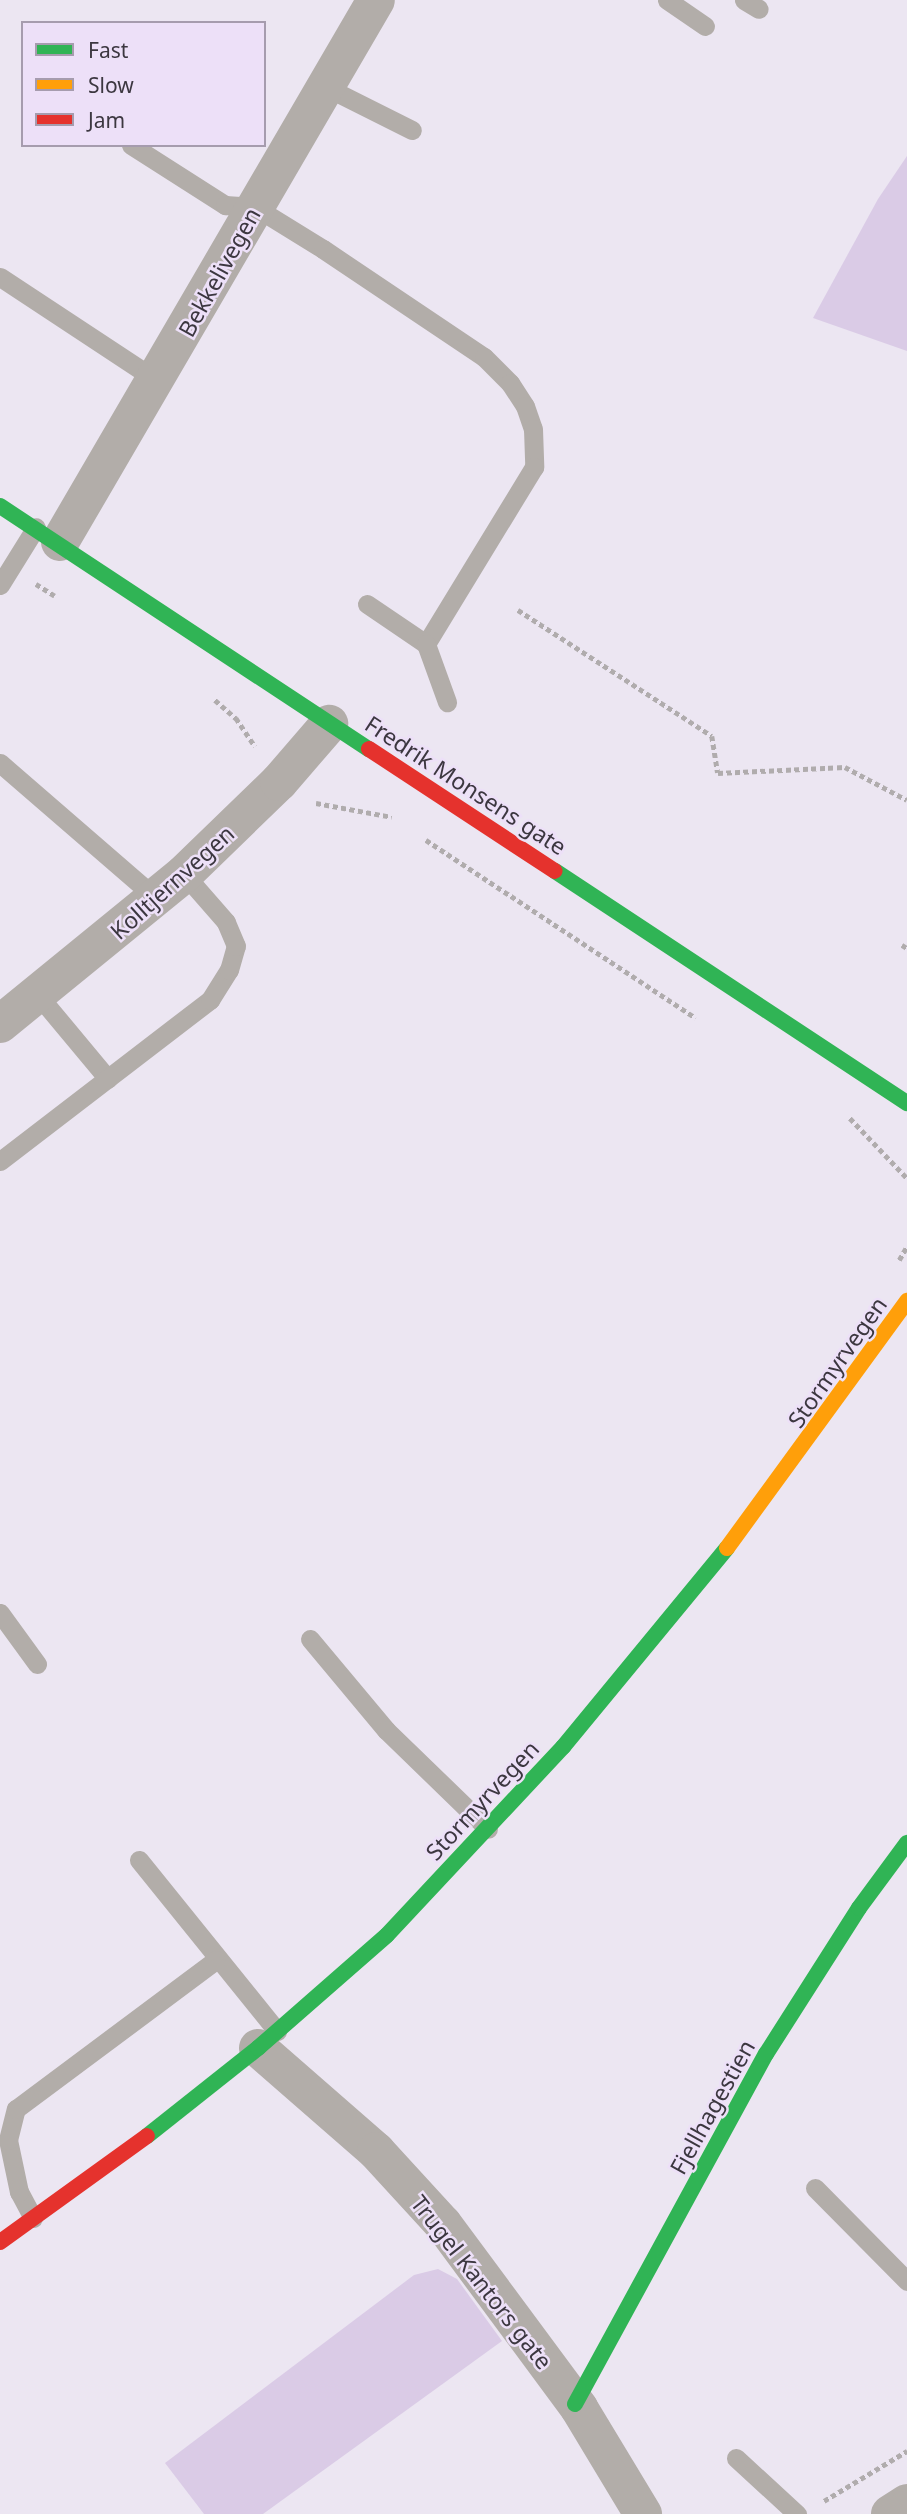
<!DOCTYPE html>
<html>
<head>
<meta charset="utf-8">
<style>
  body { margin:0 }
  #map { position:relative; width:907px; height:2514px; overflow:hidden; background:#ece6f2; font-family:"Noto Sans",sans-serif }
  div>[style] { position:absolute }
  .green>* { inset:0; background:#dacbe6 }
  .path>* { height:4.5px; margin-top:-2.25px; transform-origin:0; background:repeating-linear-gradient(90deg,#b0acad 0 5px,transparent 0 8.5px) }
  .lane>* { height:19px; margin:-9.5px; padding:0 9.5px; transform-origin:9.5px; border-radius:9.5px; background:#b2ada9 }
  .street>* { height:38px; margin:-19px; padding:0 19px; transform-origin:19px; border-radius:19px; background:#b2ada9 }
  .fast>* { height:16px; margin:-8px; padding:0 8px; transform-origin:8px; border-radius:8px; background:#30b455 }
  .slow>* { height:16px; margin:-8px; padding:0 8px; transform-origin:8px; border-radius:8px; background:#ff9f0a }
  .jam>* { height:16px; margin:-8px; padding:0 8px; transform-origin:8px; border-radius:8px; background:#e5322d }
  span { translate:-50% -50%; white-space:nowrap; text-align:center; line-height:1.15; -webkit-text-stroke:5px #ede0f8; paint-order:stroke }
  .street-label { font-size:23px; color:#3c3740 }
  .legend { position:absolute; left:21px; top:21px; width:245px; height:126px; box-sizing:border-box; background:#ede0f8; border:2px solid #a69cae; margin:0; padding:9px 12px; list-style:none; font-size:21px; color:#3c3740 }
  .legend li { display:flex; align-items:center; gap:14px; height:35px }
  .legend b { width:35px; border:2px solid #a69cae }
</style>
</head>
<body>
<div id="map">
  <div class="green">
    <div style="clip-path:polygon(907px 156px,907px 351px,813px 318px,878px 199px)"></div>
    <div style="clip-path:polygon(438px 2269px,457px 2279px,502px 2341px,263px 2514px,204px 2514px,165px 2463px,414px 2275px)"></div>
  </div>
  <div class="path">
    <div style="left:36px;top:584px;width:22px;rotate:32deg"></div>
    <div style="left:518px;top:610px;width:231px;rotate:33deg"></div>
    <div style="left:712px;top:736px;width:37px;rotate:81deg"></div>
    <div style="left:718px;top:773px;width:127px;rotate:-2.7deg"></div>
    <div style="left:845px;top:767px;width:70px;rotate:28deg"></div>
    <div style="left:215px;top:700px;width:28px;rotate:41deg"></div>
    <div style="left:236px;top:718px;width:34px;rotate:56deg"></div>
    <div style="left:316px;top:803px;width:77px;rotate:10.4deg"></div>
    <div style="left:426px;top:840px;width:323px;rotate:33.4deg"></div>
    <div style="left:902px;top:945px;width:6px;rotate:31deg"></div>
    <div style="left:850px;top:1118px;width:83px;rotate:46.5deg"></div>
    <div style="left:899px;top:1260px;width:16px;rotate:-60deg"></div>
    <div style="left:824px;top:2501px;width:97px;rotate:-31.1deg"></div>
  </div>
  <div class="lane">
    <div style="left:667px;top:0;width:46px;rotate:34.4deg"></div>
    <div style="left:744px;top:0;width:17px;rotate:31deg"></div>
    <div style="left:326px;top:87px;width:96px;rotate:26.6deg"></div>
    <div style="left:131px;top:145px;width:112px;rotate:32.6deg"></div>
    <div style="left:225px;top:205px;width:30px;rotate:4deg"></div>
    <div style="left:255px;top:207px;width:80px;rotate:31.7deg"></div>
    <div style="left:323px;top:249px;width:194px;rotate:33.9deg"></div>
    <div style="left:484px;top:357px;width:37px;rotate:45deg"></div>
    <div style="left:510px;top:383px;width:27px;rotate:57deg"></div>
    <div style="left:525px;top:406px;width:24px;rotate:71deg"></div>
    <div style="left:533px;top:429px;width:38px;rotate:88deg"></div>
    <div style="left:534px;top:467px;width:207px;rotate:121.4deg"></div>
    <div style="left:0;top:277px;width:189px;rotate:33.4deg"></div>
    <div style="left:0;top:585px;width:68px;rotate:-58.2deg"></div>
    <div style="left:367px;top:604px;width:71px;rotate:34.1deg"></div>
    <div style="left:426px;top:644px;width:62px;rotate:70.1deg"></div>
    <div style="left:0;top:763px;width:208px;rotate:40.9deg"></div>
    <div style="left:38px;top:995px;width:109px;rotate:50.2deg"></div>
    <div style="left:0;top:1161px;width:265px;rotate:-37.5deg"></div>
    <div style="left:210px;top:1000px;width:36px;rotate:-58deg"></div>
    <div style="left:229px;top:970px;width:25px;rotate:-74deg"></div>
    <div style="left:236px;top:946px;width:26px;rotate:-113deg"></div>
    <div style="left:226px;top:922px;width:64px;rotate:-131.2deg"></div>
    <div style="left:0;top:1613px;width:63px;rotate:54deg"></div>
    <div style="left:310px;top:1639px;width:119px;rotate:50.1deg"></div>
    <div style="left:386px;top:1730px;width:142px;rotate:44.1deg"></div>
    <div style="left:139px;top:1860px;width:220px;rotate:51.1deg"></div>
    <div style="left:815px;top:2188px;width:131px;rotate:45.3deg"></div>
    <div style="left:33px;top:2218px;width:30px;rotate:-118deg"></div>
    <div style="left:19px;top:2192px;width:53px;rotate:-101.9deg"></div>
    <div style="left:8px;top:2140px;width:32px;rotate:-76deg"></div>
    <div style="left:16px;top:2109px;width:249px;rotate:-36.7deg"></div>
    <div style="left:736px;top:2458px;width:83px;rotate:42.6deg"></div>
  </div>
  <div class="street">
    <div style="left:60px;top:542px;width:627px;rotate:-59.76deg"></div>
    <div style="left:0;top:1024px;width:237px;rotate:-39.2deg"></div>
    <div style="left:184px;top:874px;width:132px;rotate:-44.1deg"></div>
    <div style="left:279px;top:782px;width:77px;rotate:-49.2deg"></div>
    <div style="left:258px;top:2048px;width:157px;rotate:41.1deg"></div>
    <div style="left:376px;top:2151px;width:99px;rotate:47.5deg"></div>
    <div style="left:443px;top:2224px;width:229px;rotate:53.5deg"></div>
    <div style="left:579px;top:2408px;width:124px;rotate:58.9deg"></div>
    <div style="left:890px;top:2514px;width:20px;rotate:-33deg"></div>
  </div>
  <div class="fast">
    <div style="left:0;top:506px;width:442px;rotate:33.4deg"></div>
    <div style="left:555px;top:871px;width:422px;rotate:33.4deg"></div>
    <div style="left:147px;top:2136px;width:142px;rotate:-38.4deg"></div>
    <div style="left:258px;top:2048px;width:171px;rotate:-41.2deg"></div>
    <div style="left:387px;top:1935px;width:258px;rotate:-46.9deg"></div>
    <div style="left:563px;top:1747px;width:258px;rotate:-50.5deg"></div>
    <div style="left:575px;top:2404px;width:399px;rotate:-61.4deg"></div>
    <div style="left:766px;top:2054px;width:173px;rotate:-57.5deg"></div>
    <div style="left:859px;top:1908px;width:81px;rotate:-53.6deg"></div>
  </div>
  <div class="slow">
    <div style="left:727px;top:1548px;width:306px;rotate:-53.9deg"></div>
  </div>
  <div class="jam">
    <div style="left:369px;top:749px;width:222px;rotate:33.3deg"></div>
    <div style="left:0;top:2242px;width:181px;rotate:-35.8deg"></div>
  </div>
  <div class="street-label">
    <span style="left:219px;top:272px;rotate:-61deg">Bekkelivegen</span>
    <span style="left:466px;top:785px;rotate:33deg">Fredrik Monsens gate</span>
    <span style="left:172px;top:882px;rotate:-42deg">Kolltjernvegen</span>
    <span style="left:837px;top:1362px;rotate:-55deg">Stormyrvegen</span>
    <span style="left:482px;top:1800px;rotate:-47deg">Stormyrvegen</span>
    <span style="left:712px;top:2107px;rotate:-61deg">Fjellhagestien</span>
    <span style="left:482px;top:2282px;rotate:52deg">Trugel Kantors gate</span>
  </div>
  <ul class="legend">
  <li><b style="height:9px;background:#30b455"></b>Fast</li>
  <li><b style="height:9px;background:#ff9f0a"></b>Slow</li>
  <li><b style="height:9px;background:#e5322d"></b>Jam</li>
  </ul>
</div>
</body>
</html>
